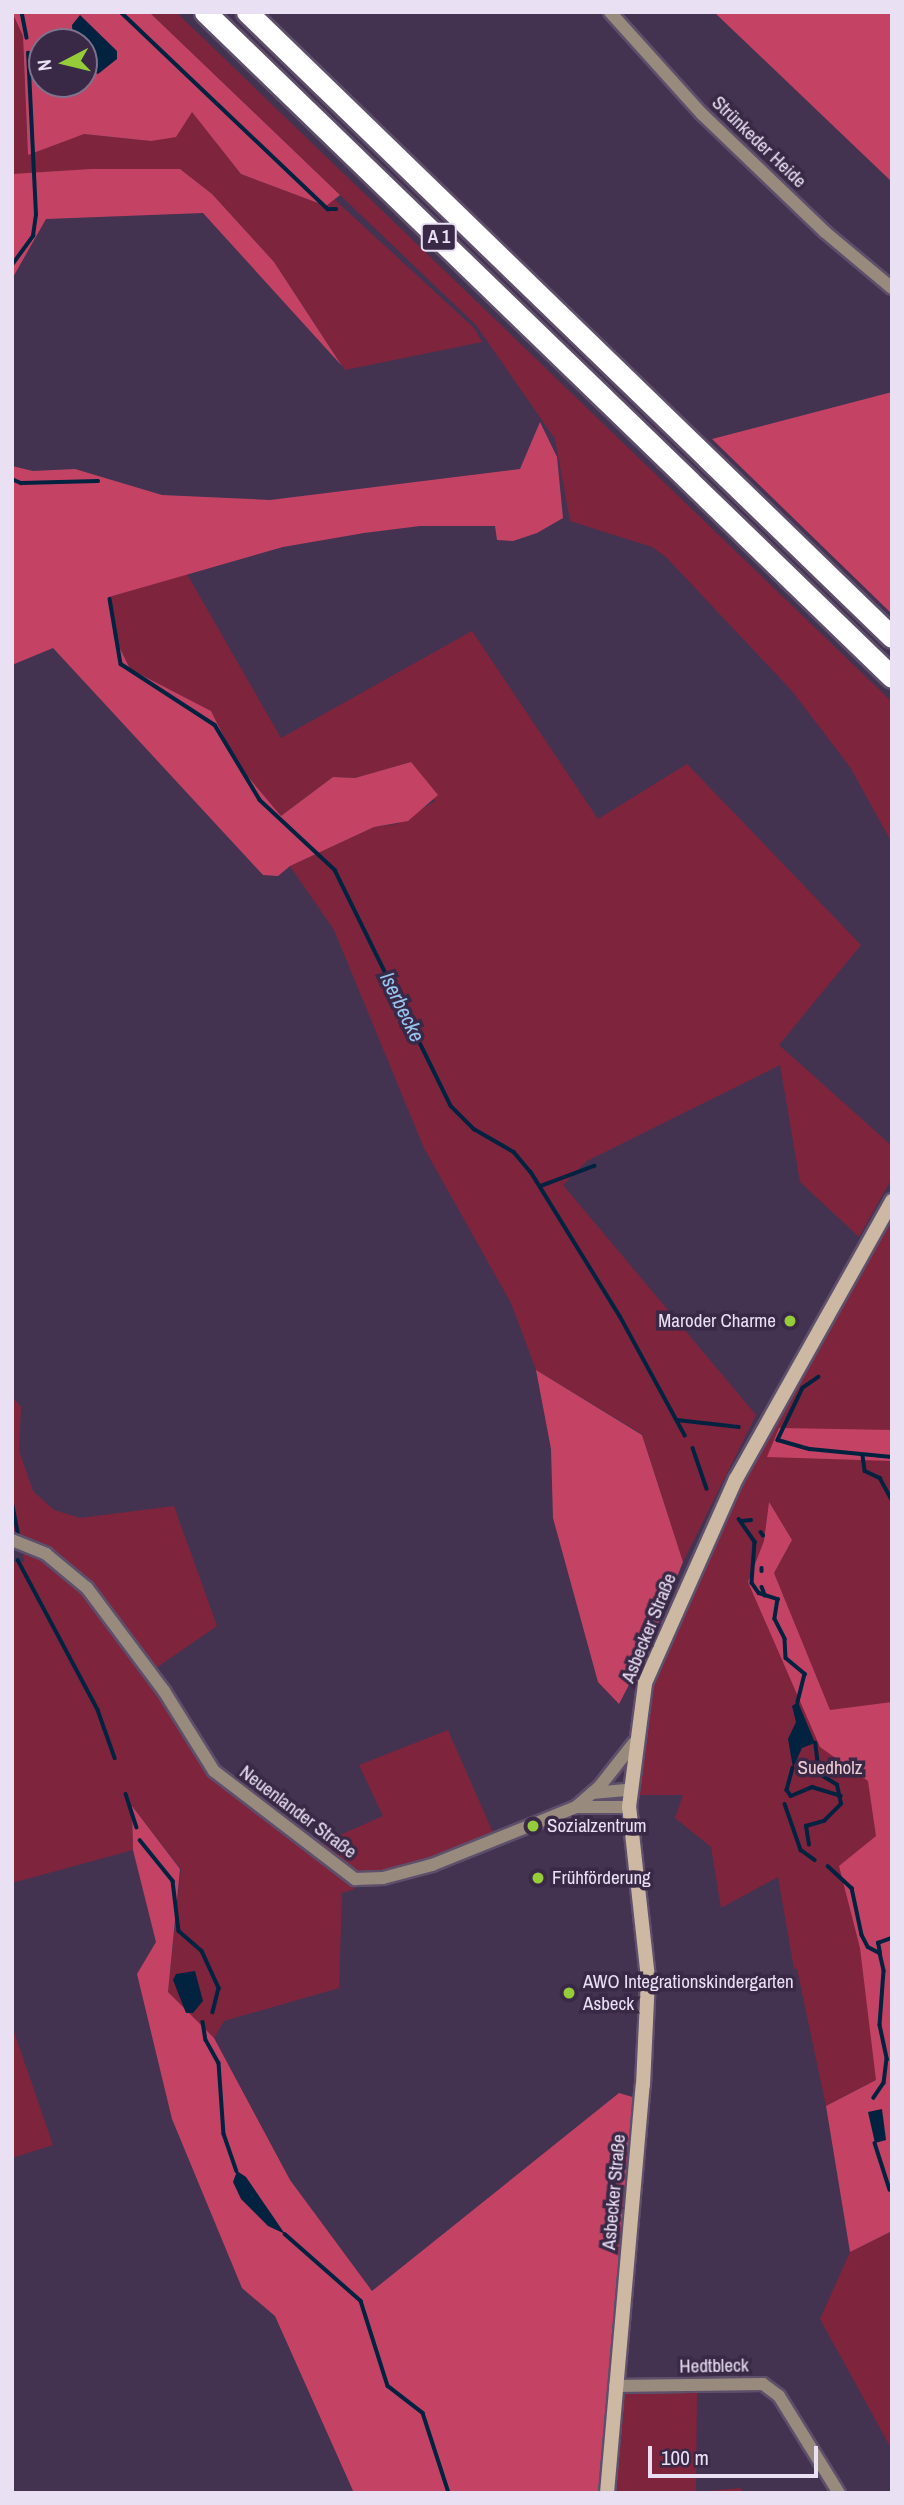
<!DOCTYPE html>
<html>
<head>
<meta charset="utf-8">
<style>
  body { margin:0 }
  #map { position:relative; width:904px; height:2505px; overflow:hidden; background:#433351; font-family:"Archivo Narrow",sans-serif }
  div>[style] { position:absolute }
  .green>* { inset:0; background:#7f243d }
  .forest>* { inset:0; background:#c44365 }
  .water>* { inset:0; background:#012340 }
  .stream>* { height:3.5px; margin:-1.75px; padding:0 1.75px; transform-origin:1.75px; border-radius:1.75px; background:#012340 }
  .roads { filter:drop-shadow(2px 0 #5e4f6b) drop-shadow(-2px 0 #5e4f6b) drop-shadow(0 2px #5e4f6b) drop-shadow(0 -2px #5e4f6b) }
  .minor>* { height:12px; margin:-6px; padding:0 6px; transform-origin:6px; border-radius:6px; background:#988b7e }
  .secondary>* { height:14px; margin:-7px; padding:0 7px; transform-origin:7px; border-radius:7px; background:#ccb8a3 }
  .motorway>* { height:21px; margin:-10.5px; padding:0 10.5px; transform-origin:10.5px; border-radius:10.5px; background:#fff }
  .dots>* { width:19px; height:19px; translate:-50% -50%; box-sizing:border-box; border:4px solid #392946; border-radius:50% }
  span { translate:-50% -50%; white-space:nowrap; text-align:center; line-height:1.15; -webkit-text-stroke:7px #392946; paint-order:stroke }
  .shield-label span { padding:2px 5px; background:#392946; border:2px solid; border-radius:5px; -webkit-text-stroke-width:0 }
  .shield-label { font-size:18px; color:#eae0f4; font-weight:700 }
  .street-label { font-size:19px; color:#eae0f4 }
  .poi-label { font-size:19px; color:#eae0f4 }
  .right { translate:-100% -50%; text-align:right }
  .left { translate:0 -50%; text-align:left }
  .park-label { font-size:19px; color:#efcdd2 }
  .water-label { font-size:21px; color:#97c4f0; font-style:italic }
  .frame { position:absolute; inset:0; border:14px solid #eae0f4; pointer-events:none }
  .north { position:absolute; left:28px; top:28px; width:70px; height:70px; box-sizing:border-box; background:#392946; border:2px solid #80728c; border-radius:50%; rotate:263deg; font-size:19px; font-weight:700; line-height:28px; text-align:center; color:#eae0f4 }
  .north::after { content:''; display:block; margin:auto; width:24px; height:32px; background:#96cc3a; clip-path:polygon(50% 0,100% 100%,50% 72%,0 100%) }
  .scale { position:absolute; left:648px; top:2446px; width:170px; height:32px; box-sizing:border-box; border:4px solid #eae0f4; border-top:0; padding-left:9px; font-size:21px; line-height:24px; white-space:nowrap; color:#eae0f4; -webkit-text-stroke:5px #392946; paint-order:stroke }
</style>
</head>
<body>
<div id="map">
  <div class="green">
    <div style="clip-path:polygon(12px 12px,23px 36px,28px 155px,83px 134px,151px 141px,192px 111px,241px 174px,326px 206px,334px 199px,474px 328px,482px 342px,345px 370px,274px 262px,212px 194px,180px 169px,12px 174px)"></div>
    <div style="clip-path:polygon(149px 12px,176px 12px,892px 702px,892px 843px,850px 767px,792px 691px,666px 557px,652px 547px,570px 521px,555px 439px,476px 325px)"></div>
    <div style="clip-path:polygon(187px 574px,281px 738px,472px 631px,598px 819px,687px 764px,861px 945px,779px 1045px,892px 1146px,892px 1178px,859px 1237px,800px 1182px,780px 1065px,587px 1161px,563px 1185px,756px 1415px,683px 1562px,642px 1434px,536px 1370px,511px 1303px,424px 1148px,334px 930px,290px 866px,374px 827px,397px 824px,435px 801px,411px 762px,355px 778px,333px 777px,281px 816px,238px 765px,211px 711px,130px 669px,114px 636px,109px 597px)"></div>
    <div style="clip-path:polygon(evenodd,892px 1218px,892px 1924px,876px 2080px,826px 2106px,797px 1969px,794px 1969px,778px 1877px,721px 1908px,711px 1847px,675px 1818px,683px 1795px,635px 1795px,635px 1783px,655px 1675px,678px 1617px,773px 1426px,892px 1218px,769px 1503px,792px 1540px,774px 1573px,826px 1701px,748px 1582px,764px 1541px,769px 1503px)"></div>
    <div style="clip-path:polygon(12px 1397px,21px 1407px,19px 1451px,33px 1491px,54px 1510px,80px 1518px,174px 1506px,217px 1626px,156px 1668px,95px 1585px,54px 1553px,12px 1534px)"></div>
    <div style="clip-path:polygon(23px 1552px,57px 1568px,80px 1587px,133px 1653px,212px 1774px,229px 1792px,355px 1889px,342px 1893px,339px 1988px,224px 2021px,214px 2038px,168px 1992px,181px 1869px,132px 1806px,133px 1850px,12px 1883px,12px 1562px,24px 1562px)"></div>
    <div style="clip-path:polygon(448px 1730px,494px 1835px,390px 1873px,359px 1873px,315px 1846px,383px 1816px,359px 1765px)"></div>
    <div style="clip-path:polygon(12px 2026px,53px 2145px,12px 2158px)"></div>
    <div style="clip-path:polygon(892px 2231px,892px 2450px,820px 2319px,850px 2252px)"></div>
    <div style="clip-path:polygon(625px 2387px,697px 2391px,696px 2492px,741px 2488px,743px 2493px,615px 2493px)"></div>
  </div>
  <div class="forest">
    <div style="clip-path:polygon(evenodd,12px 12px,149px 12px,340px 195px,326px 206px,241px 174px,192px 112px,176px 137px,151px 141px,84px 134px,28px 155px,23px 36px,12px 12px,42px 42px,84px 42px,84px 84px,42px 84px,42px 42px)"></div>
    <div style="clip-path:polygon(714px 12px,892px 12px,892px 182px)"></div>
    <div style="clip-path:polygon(91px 169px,180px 169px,212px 194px,274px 262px,342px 366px,203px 213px,46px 219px,12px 279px,12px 174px)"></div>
    <div style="clip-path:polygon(892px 392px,892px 614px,712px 439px)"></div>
    <div style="clip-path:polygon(540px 422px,557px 457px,563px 518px,537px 533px,513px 541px,497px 540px,495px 526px,420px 526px,364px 533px,283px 547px,109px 597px,114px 636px,130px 669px,211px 711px,238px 765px,281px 816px,333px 777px,355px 778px,411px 762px,438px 795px,408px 821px,374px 827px,290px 866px,278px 876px,263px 875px,53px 648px,12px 665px,12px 466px,33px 471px,75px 469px,162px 495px,270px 500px,520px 469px)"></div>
    <div style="clip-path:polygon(536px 1370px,642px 1435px,683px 1562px,648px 1648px,619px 1704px,598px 1682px,553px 1518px,551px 1449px)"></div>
    <div style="clip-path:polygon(779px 1428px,892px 1430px,892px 1461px,767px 1457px)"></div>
    <div style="clip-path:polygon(769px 1502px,792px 1540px,774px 1573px,830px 1710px,892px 1702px,892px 2231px,850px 2252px,826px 2106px,876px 2080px,860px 1948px,839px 1866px,876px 1836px,868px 1781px,820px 1747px,748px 1582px,764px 1541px)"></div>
    <div style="clip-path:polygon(132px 1806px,180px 1869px,168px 1992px,214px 2038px,290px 2180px,372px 2291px,619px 2093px,636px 2098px,651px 2088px,615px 2493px,354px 2493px,275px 2316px,242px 2288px,172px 2119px,137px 1974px,156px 1942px,133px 1850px)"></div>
  </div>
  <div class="water">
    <div style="clip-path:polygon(80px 15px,117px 51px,117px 59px,98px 74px,84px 68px,84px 42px,73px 42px,72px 25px)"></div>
    <div style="clip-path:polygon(798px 1702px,815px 1743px,802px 1748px,793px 1768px,788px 1739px,796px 1722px,792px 1706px)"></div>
    <div style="clip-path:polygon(195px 1971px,203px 2001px,193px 2013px,186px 2013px,173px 1980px,176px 1974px)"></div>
    <div style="clip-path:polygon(882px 2109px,886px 2140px,875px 2143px,868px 2112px)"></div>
    <div style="clip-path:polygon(237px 2171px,246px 2177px,285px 2234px,268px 2226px,241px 2199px,233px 2182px)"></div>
  </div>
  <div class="stream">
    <div style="left:22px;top:12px;width:26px;rotate:79deg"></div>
    <div style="left:121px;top:12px;width:286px;rotate:43.6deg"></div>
    <div style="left:328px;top:209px;width:8px"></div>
    <div style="left:12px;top:265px;width:36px;rotate:-54deg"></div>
    <div style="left:33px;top:236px;width:21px;rotate:-82deg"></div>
    <div style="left:36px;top:215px;width:162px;rotate:-92.8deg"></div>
    <div style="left:12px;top:479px;width:10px;rotate:24deg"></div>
    <div style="left:21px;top:483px;width:77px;rotate:-1.5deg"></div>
    <div style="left:110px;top:599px;width:66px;rotate:80.4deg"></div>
    <div style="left:121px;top:664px;width:112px;rotate:33deg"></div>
    <div style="left:215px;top:725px;width:87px;rotate:59deg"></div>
    <div style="left:260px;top:800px;width:103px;rotate:43deg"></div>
    <div style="left:335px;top:870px;width:263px;rotate:63.8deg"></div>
    <div style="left:451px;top:1106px;width:33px;rotate:45deg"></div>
    <div style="left:474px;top:1129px;width:46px;rotate:29.9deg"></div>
    <div style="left:514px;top:1152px;width:26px;rotate:50deg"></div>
    <div style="left:531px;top:1172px;width:169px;rotate:58.3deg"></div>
    <div style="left:620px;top:1316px;width:136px;rotate:61.4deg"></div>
    <div style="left:541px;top:1186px;width:57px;rotate:-20.7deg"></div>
    <div style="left:819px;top:1377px;width:19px;rotate:145deg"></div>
    <div style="left:803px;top:1388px;width:58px;rotate:115.7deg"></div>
    <div style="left:778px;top:1440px;width:33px;rotate:16deg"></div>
    <div style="left:810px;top:1449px;width:82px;rotate:5.6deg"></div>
    <div style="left:677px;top:1420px;width:62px;rotate:6.4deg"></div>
    <div style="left:693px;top:1448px;width:43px;rotate:71.1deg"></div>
    <div style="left:863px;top:1456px;width:15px;rotate:82deg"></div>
    <div style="left:865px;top:1471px;width:17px;rotate:25deg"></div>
    <div style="left:880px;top:1478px;width:25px;rotate:61deg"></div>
    <div style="left:12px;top:1501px;width:32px;rotate:79deg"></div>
    <div style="left:739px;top:1519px;width:28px;rotate:55deg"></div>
    <div style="left:755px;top:1542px;width:41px;rotate:94.2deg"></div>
    <div style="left:752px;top:1583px;width:12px;rotate:55deg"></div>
    <div style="left:759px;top:1593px;width:20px;rotate:18deg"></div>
    <div style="left:778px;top:1599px;width:20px;rotate:99deg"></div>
    <div style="left:775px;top:1619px;width:22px;rotate:63deg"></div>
    <div style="left:785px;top:1639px;width:19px;rotate:87deg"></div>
    <div style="left:786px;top:1658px;width:25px;rotate:40deg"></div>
    <div style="left:805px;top:1674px;width:29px;rotate:104deg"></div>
    <div style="left:742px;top:1521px;width:9px;rotate:-6deg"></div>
    <div style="left:761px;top:1532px;width:4px;rotate:56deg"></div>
    <div style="left:18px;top:1560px;width:170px;rotate:61.9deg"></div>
    <div style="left:98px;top:1710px;width:51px;rotate:70.5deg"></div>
    <div style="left:762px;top:1568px;width:3px;rotate:90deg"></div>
    <div style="left:762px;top:1587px;width:9px;rotate:69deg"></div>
    <div style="left:793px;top:1768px;width:23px;rotate:105deg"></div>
    <div style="left:787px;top:1790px;width:7px;rotate:56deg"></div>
    <div style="left:791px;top:1796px;width:23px;rotate:-23deg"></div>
    <div style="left:812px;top:1787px;width:30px;rotate:17deg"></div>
    <div style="left:126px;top:1794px;width:35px;rotate:72deg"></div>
    <div style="left:785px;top:1804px;width:49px;rotate:70.8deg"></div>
    <div style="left:801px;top:1850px;width:17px;rotate:36deg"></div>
    <div style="left:140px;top:1840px;width:53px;rotate:51.2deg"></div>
    <div style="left:173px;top:1881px;width:50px;rotate:83.2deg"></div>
    <div style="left:179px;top:1931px;width:30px;rotate:41deg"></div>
    <div style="left:202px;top:1951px;width:41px;rotate:65.3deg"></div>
    <div style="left:219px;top:1988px;width:25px;rotate:104deg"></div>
    <div style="left:809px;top:1845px;width:19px;rotate:-99deg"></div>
    <div style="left:806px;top:1826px;width:19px;rotate:-16deg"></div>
    <div style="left:824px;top:1821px;width:24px;rotate:-45deg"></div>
    <div style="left:841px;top:1804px;width:19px;rotate:-102deg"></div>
    <div style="left:837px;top:1785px;width:21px;rotate:-149deg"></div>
    <div style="left:819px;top:1774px;width:31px;rotate:-97deg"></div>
    <div style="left:828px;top:1866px;width:33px;rotate:43deg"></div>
    <div style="left:852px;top:1888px;width:48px;rotate:78deg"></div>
    <div style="left:862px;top:1935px;width:13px;rotate:63deg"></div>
    <div style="left:868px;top:1947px;width:13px;rotate:27deg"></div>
    <div style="left:880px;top:1953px;width:18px;rotate:77deg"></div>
    <div style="left:884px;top:1971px;width:54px;rotate:94.2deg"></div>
    <div style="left:880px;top:2025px;width:35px;rotate:78deg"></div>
    <div style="left:887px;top:2059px;width:24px;rotate:97deg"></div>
    <div style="left:884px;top:2083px;width:18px;rotate:124deg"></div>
    <div style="left:880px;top:1953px;width:10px;rotate:-101deg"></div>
    <div style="left:878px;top:1943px;width:15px;rotate:-20deg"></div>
    <div style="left:203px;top:2022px;width:18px;rotate:81deg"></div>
    <div style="left:206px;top:2040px;width:26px;rotate:61deg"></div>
    <div style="left:219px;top:2063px;width:71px;rotate:86deg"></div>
    <div style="left:224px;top:2134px;width:39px;rotate:71deg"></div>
    <div style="left:875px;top:2143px;width:49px;rotate:72.3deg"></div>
    <div style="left:285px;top:2234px;width:101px;rotate:41.4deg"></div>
    <div style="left:361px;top:2301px;width:89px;rotate:72.4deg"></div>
    <div style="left:388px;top:2386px;width:44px;rotate:37.6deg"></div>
    <div style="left:423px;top:2413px;width:84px;rotate:72deg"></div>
  </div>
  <div class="roads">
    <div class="minor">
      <div style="left:610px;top:12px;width:137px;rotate:48deg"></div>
      <div style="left:702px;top:114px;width:170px;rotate:43.8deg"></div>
      <div style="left:825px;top:232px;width:87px;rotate:39.9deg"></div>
      <div style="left:12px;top:1540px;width:37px;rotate:22deg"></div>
      <div style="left:46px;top:1554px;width:53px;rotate:39.7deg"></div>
      <div style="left:87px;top:1588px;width:129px;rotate:53.2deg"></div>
      <div style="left:164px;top:1691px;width:94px;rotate:58deg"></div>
      <div style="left:214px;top:1771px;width:178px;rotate:37.5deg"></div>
      <div style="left:355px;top:1879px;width:28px;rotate:-2deg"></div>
      <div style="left:383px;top:1878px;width:51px;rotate:-14.9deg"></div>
      <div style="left:432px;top:1865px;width:155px;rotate:-21.9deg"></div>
      <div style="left:576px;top:1807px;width:32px;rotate:-41deg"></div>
      <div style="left:600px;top:1786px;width:55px;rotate:-51.7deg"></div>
      <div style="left:592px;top:1793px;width:37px;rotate:-5deg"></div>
      <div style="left:576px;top:1807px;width:53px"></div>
      <div style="left:615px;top:2386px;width:148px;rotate:-0.8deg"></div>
      <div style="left:763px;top:2384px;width:20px;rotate:37deg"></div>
      <div style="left:779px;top:2396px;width:114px;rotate:58.3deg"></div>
    </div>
    <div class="secondary">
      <div style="left:607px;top:2493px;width:410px;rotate:-85deg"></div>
      <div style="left:643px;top:2085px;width:107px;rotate:-87.3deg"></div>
      <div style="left:648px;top:1978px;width:172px;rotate:-96.3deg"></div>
      <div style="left:629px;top:1807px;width:125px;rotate:-82.6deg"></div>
      <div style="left:645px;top:1683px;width:223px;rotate:-66deg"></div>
      <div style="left:736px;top:1479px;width:319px;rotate:-60.7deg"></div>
    </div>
    <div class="motorway">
      <div style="left:205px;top:12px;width:956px;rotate:44.07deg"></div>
      <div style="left:247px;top:12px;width:898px;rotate:44.1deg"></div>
    </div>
  </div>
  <div class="dots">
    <div style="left:790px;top:1321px;background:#96cc3a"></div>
    <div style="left:533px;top:1826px;background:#96cc3a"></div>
    <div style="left:538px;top:1878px;background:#96cc3a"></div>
    <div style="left:569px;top:1993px;background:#96cc3a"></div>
  </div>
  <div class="shield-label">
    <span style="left:439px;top:237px">A 1</span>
  </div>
  <div class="street-label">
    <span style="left:759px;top:142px;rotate:44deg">Strünkeder Heide</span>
    <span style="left:649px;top:1628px;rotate:-68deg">Asbecker Straße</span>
    <span style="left:298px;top:1812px;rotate:37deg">Neuenlander Straße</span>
    <span style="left:614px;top:2192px;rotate:-85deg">Asbecker Straße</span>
    <span style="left:714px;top:2366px;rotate:-1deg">Hedtbleck</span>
  </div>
  <div class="poi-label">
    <span class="right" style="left:776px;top:1321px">Maroder Charme</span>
    <span class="left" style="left:547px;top:1826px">Sozialzentrum</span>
    <span class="left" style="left:552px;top:1878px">Frühförderung</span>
    <span class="left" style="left:583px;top:1993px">AWO Integrationskindergarten<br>Asbeck</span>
  </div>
  <div class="park-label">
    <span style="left:830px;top:1768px">Suedholz</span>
  </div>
  <div class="water-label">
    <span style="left:402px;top:1007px;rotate:64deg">Iserbecke</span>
  </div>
  <div class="frame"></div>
  <div class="north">N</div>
  <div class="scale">100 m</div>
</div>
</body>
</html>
